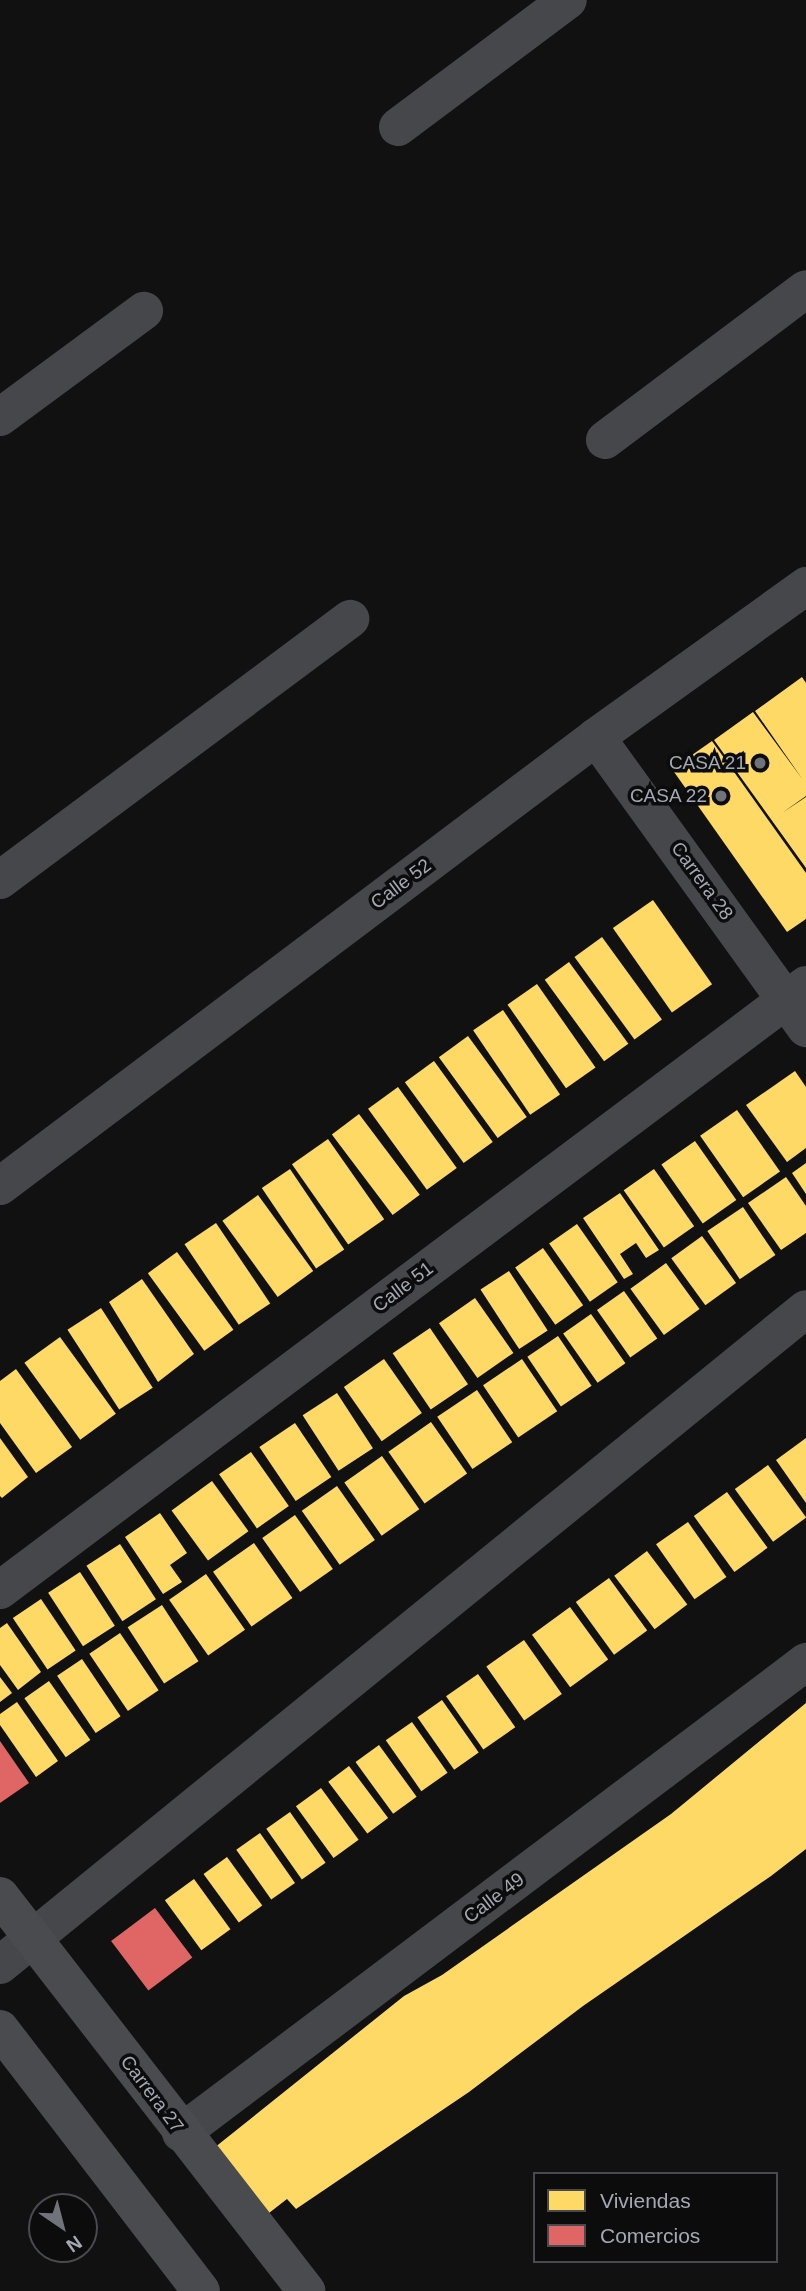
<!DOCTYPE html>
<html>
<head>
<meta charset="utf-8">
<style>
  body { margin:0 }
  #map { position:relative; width:806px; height:2291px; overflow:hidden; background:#111112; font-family:Arial,sans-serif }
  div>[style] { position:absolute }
  .homes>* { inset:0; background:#ffd966; transform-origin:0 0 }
  .shops>* { inset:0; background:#e06666; transform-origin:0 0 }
  .street>* { height:38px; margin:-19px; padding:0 19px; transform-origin:19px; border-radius:19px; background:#46474a }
  .secondary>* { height:38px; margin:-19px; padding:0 19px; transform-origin:19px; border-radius:19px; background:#4a4b4e }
  .dots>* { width:19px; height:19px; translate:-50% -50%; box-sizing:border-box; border:4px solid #0c0c0d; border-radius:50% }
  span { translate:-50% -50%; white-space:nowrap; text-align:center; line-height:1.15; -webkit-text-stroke:7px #0c0c0d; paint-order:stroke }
  .poi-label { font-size:19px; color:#a3a8b2 }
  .right { translate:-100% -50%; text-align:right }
  .street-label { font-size:19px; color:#a3a8b2 }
  .legend { position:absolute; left:533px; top:2172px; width:245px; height:91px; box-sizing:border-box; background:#0c0c0d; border:2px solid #484a4f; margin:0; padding:9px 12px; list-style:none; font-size:21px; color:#a3a8b2 }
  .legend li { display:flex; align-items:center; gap:14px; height:35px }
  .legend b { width:35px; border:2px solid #484a4f }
  .north { position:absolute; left:28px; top:2193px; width:70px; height:70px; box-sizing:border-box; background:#0c0c0d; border:2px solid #484a4f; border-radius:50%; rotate:145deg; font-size:19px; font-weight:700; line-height:28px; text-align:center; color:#a3a8b2 }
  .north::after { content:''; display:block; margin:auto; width:24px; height:32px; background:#70737a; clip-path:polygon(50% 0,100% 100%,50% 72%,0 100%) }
</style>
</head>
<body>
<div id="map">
  <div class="homes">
    <div style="clip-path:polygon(802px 677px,806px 683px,806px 796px,782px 813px,806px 797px,806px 868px,714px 740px,753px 712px,803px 780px,755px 711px)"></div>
    <div style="clip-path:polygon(712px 741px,806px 873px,806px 919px,787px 932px,672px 769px)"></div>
    <div style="left:653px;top:900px;width:103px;height:49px;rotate:55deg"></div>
    <div style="left:602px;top:937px;width:102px;height:34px;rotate:54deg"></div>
    <div style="left:569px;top:962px;width:101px;height:30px;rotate:54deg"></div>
    <div style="left:537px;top:984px;width:102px;height:36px;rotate:55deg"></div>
    <div style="left:503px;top:1010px;width:102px;height:36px;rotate:56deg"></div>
    <div style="left:468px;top:1036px;width:100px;height:36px;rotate:54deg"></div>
    <div style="left:434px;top:1061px;width:100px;height:36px;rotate:54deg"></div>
    <div style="clip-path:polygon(795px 1071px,806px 1087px,806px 1148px,787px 1162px,746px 1105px)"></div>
    <div style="left:398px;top:1087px;width:100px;height:37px;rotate:54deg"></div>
    <div style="left:737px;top:1110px;width:75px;height:45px;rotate:55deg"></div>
    <div style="left:359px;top:1114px;width:101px;height:34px;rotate:53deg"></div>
    <div style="left:328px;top:1139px;width:98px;height:44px;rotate:55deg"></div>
    <div style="left:695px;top:1141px;width:72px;height:41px;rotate:55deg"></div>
    <div style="clip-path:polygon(806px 1163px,806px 1194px,792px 1173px)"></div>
    <div style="left:290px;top:1169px;width:97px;height:34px;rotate:56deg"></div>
    <div style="left:654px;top:1169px;width:70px;height:37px;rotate:55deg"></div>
    <div style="clip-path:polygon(786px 1177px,806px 1206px,806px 1233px,781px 1250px,748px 1203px)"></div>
    <div style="clip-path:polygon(620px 1193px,659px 1250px,646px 1258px,636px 1243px,620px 1254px,633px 1274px,624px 1279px,583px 1218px)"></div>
    <div style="left:258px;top:1195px;width:94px;height:44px;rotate:54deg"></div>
    <div style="left:743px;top:1207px;width:58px;height:43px;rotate:56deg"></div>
    <div style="left:216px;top:1223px;width:97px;height:38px;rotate:56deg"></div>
    <div style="left:577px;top:1224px;width:71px;height:34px;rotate:55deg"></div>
    <div style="left:702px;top:1236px;width:58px;height:38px;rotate:54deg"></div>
    <div style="left:543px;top:1248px;width:70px;height:34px;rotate:55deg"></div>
    <div style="left:177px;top:1252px;width:96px;height:36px;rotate:54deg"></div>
    <div style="left:666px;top:1263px;width:57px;height:44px;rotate:54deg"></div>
    <div style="left:509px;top:1271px;width:71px;height:34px;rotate:57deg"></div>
    <div style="clip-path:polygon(142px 1279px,194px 1354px,158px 1382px,109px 1302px)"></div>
    <div style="left:624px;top:1291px;width:58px;height:33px;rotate:55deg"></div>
    <div style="left:475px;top:1298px;width:67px;height:44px;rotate:55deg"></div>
    <div style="left:101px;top:1308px;width:95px;height:40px;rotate:57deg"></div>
    <div style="left:591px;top:1314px;width:60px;height:34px;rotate:55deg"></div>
    <div style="left:430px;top:1328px;width:68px;height:45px;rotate:56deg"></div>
    <div style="left:558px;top:1336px;width:60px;height:37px;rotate:56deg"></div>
    <div style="left:60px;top:1337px;width:95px;height:44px;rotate:54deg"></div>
    <div style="left:384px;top:1359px;width:66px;height:49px;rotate:55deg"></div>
    <div style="left:522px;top:1359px;width:63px;height:47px;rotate:56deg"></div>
    <div style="clip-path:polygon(16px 1369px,72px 1447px,36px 1473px,0 1423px,0 1381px)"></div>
    <div style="left:477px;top:1390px;width:63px;height:48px;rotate:56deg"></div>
    <div style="left:337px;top:1393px;width:66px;height:41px;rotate:57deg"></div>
    <div style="left:431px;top:1422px;width:63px;height:52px;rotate:55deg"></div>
    <div style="left:295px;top:1423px;width:65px;height:43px;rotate:56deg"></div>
    <div style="clip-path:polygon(0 1438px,28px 1477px,2px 1498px,0 1496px)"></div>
    <div style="clip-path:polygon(806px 1438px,806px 1503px,776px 1460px)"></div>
    <div style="left:251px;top:1452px;width:66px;height:39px;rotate:55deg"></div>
    <div style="left:382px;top:1456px;width:65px;height:46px;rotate:55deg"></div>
    <div style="left:768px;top:1465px;width:65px;height:41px;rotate:54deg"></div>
    <div style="left:212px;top:1481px;width:62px;height:50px;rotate:54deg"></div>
    <div style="left:337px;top:1486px;width:66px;height:43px;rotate:55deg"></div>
    <div style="left:727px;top:1492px;width:69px;height:41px;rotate:54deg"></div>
    <div style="clip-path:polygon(160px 1513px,187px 1553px,170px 1565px,182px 1582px,163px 1594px,125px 1537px)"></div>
    <div style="left:295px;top:1515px;width:66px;height:40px;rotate:55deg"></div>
    <div style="left:688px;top:1522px;width:67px;height:39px;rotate:55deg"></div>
    <div style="left:254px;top:1543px;width:67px;height:50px;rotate:55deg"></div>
    <div style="left:120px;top:1544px;width:66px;height:40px;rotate:57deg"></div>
    <div style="left:647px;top:1551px;width:67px;height:41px;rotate:53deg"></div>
    <div style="left:80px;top:1572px;width:64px;height:38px;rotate:57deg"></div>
    <div style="left:206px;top:1574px;width:68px;height:45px;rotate:55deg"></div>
    <div style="left:609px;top:1578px;width:65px;height:41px;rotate:54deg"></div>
    <div style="left:41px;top:1599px;width:62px;height:34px;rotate:56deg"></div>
    <div style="left:162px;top:1605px;width:67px;height:41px;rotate:57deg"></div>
    <div style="left:570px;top:1607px;width:65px;height:47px;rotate:54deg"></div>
    <div style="clip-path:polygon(7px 1623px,41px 1672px,18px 1690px,0 1665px,0 1628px)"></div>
    <div style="left:120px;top:1633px;width:69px;height:37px;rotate:56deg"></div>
    <div style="left:524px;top:1640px;width:66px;height:46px;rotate:55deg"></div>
    <div style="left:82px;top:1659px;width:69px;height:30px;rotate:56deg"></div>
    <div style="left:478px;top:1674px;width:65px;height:39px;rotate:55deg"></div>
    <div style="clip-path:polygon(0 1677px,12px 1693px,0 1702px)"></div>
    <div style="left:49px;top:1681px;width:72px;height:30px;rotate:55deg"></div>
    <div style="left:442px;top:1700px;width:64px;height:30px;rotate:55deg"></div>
    <div style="clip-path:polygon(17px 1702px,58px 1761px,36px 1777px,0 1725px,0 1714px)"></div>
    <div style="clip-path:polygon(806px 1703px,806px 1849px,771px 1876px,583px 2006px,469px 2092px,296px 2209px,287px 2199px,269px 2213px,214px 2148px,404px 1996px,442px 1975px,671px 1814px)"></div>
    <div style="left:412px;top:1722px;width:62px;height:32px;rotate:55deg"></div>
    <div style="left:379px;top:1745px;width:64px;height:29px;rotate:54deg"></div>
    <div style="left:349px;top:1766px;width:65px;height:26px;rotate:53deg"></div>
    <div style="left:321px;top:1788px;width:64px;height:31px;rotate:54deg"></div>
    <div style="left:290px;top:1812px;width:62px;height:29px;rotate:55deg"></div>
    <div style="left:260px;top:1833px;width:61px;height:29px;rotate:55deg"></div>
    <div style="left:227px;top:1857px;width:60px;height:29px;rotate:54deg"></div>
    <div style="left:194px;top:1879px;width:62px;height:36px;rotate:54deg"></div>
  </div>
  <div class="shops">
    <div style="clip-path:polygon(0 1741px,29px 1783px,0 1803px)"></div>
    <div style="left:155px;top:1908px;width:62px;height:55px;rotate:53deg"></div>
  </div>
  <div class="street">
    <div style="left:398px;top:127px;width:212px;rotate:-36.8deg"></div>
    <div style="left:0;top:417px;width:179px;rotate:-36.4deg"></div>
    <div style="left:605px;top:440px;width:251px;rotate:-36.9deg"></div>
    <div style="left:596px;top:737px;width:359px;rotate:54.2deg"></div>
    <div style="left:0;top:880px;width:437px;rotate:-36.7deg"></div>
    <div style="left:0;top:1186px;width:746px;rotate:-36.99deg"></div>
    <div style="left:596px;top:737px;width:259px;rotate:-35.7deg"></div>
    <div style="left:0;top:1590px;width:1008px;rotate:-36.89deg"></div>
    <div style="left:0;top:1965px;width:1039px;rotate:-39.14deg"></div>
    <div style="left:181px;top:2133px;width:783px;rotate:-37deg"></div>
  </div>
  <div class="secondary">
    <div style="left:0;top:1896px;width:500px;rotate:52.2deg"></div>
    <div style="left:0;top:2029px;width:330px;rotate:52.5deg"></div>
  </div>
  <div class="dots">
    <div style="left:760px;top:763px;background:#70737a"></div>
    <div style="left:721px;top:796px;background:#70737a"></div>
  </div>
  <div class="poi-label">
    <span class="right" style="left:746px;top:763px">CASA 21</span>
    <span class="right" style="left:707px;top:796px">CASA 22</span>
  </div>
  <div class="street-label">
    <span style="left:702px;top:881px;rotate:54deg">Carrera 28</span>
    <span style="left:401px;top:884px;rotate:-37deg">Calle 52</span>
    <span style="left:403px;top:1287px;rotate:-37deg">Calle 51</span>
    <span style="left:494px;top:1898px;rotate:-37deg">Calle 49</span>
    <span style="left:152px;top:2094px;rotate:53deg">Carrera 27</span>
  </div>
  <ul class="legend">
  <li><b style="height:19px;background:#ffd966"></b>Viviendas</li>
  <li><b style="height:19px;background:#e06666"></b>Comercios</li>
  </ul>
  <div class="north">N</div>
</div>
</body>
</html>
